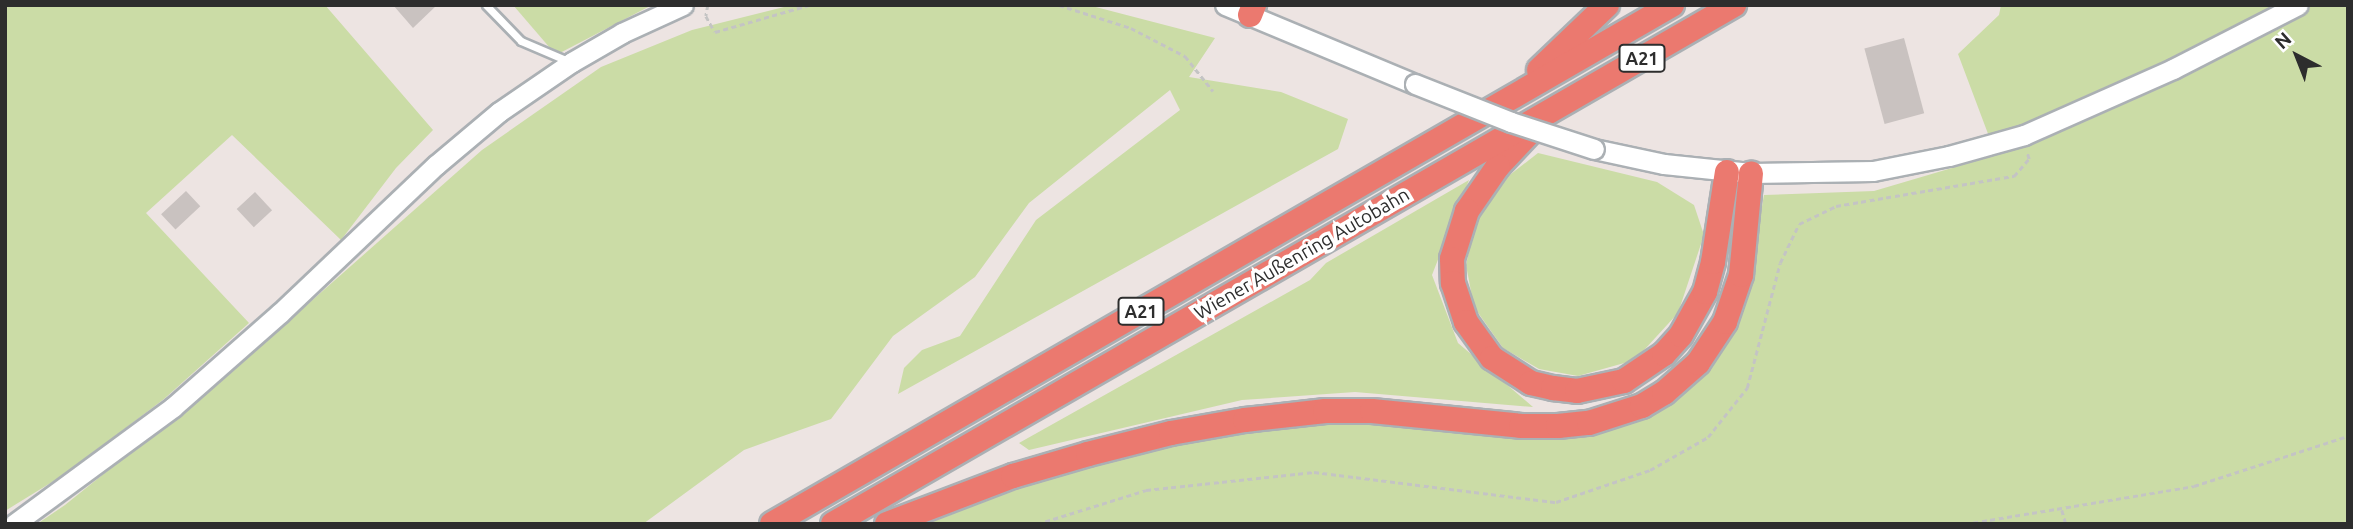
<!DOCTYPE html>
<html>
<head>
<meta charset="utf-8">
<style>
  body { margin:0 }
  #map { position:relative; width:2353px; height:529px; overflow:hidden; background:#ede4e2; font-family:Ubuntu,sans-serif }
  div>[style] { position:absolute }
  .green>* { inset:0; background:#cbdca6 }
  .building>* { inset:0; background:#c9c2c0; transform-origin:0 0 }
  .path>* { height:2.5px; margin-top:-1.25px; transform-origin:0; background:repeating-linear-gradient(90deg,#c4c4c4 0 5px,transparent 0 8.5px) }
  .roads { filter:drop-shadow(2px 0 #abb0b4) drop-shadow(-2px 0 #abb0b4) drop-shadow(0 2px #abb0b4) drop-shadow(0 -2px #abb0b4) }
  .service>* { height:7px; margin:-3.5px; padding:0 3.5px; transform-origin:3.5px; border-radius:3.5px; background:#fff }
  .secondary>* { height:19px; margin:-9.5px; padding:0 9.5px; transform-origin:9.5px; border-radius:9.5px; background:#fff }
  .motorway>* { height:24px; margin:-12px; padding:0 12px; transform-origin:12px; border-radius:12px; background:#eb796f }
  .bridges { filter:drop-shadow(2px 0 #abb0b4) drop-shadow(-2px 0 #abb0b4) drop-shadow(0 2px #abb0b4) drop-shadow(0 -2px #abb0b4) }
  .secondary-bridge>* { height:19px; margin:-9.5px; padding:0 9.5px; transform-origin:9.5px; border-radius:9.5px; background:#fff }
  span { translate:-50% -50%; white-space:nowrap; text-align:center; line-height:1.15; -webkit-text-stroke:7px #fff; paint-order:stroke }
  .shield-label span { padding:2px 5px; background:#fff; border:2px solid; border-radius:5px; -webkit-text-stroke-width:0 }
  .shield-label { font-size:18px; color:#2d2d2d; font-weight:700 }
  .street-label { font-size:19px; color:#2d2d2d }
  .frame { position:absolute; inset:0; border:7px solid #2d2d2d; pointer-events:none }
  .north { position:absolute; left:2262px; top:21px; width:70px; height:70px; -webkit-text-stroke:5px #fff; paint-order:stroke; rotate:318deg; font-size:19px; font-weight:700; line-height:28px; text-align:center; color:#2d2d2d }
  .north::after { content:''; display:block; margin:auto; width:24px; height:32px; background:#2d2d2d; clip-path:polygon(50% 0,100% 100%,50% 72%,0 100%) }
</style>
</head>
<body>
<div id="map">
  <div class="green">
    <div style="clip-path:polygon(5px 5px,325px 5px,433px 130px,396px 168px,341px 240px,232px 135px,146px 213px,249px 323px,164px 399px,65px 474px,5px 511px)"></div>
    <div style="clip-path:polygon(513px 5px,652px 5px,556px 55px)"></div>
    <div style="clip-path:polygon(792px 5px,1088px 5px,1215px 38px,1189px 77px,1281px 92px,1348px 119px,1338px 149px,898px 394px,904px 368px,922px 350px,960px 336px,1036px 220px,1180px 110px,1170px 90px,1029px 203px,975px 277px,893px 336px,831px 419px,744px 450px,643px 524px,37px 524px,65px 505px,239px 365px,482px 150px,601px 67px,692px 30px)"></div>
    <div style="clip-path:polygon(2001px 5px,2348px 5px,2348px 524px,923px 524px,1056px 471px,1162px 443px,1340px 419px,1632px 420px,1703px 376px,1744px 308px,1764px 195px,1874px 191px,1996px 155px,1958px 54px,1999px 15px)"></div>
    <div style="clip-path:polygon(1538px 153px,1657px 182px,1694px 205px,1704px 235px,1678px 313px,1635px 360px,1578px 376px,1539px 369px,1503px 348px,1474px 307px,1466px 265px,1475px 222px,1502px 181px)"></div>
    <div style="clip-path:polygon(1469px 180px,1432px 275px,1458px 343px,1533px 407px,1355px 392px,1242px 400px,1029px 450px,1019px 443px,1310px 280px,1326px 263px)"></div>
  </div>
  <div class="building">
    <div style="clip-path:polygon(393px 5px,437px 5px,413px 28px)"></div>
    <div style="left:1904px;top:38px;width:78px;height:41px;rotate:75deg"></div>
    <div style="left:186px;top:191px;width:21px;height:34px;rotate:47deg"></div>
    <div style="left:255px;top:192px;width:25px;height:25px;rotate:47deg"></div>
  </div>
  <div class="path">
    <div style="left:708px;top:5px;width:11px;rotate:100deg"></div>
    <div style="left:706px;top:16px;width:18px;rotate:61deg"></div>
    <div style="left:715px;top:32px;width:98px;rotate:-16deg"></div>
    <div style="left:1059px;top:5px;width:76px;rotate:17.7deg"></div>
    <div style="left:1131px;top:28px;width:61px;rotate:27.4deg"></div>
    <div style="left:1185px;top:56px;width:45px;rotate:51.3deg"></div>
    <div style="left:2062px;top:510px;width:15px;rotate:74deg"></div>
    <div style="left:1037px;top:524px;width:114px;rotate:-17.3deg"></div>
    <div style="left:1146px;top:490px;width:169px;rotate:-6.1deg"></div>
    <div style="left:1314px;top:472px;width:244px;rotate:7.1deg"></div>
    <div style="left:1556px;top:502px;width:99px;rotate:-18.8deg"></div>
    <div style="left:1650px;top:470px;width:67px;rotate:-29.6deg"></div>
    <div style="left:1708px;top:437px;width:63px;rotate:-51.5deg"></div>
    <div style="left:1747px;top:388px;width:129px;rotate:-75.2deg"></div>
    <div style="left:1780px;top:263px;width:43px;rotate:-64deg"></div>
    <div style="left:1799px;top:224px;width:41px;rotate:-25.9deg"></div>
    <div style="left:1836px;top:206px;width:181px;rotate:-9.6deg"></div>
    <div style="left:2014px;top:176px;width:23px;rotate:-49deg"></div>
    <div style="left:2029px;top:159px;width:6px;rotate:-108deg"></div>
    <div style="left:1965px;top:524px;width:232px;rotate:-9.4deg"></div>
    <div style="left:2194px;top:486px;width:162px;rotate:-18deg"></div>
  </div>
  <div class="roads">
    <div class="service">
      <div style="left:486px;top:5px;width:50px;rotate:45.8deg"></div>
      <div style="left:521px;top:41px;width:51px;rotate:23.1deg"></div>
    </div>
    <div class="secondary">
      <div style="left:1225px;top:5px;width:206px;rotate:22.6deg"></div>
      <div style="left:1594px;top:149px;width:72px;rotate:12.1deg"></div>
      <div style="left:1664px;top:164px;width:87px;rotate:5.9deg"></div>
      <div style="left:1751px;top:173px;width:122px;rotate:-0.9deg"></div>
      <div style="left:1873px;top:171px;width:77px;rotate:-11.2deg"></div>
      <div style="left:1949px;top:156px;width:78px;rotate:-15.6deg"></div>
      <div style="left:2024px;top:135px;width:163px;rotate:-23.9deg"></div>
      <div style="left:2173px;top:69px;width:140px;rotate:-27.1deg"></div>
      <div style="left:14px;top:524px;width:197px;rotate:-36.3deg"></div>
      <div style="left:173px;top:407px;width:142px;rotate:-41.3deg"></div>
      <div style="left:280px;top:313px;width:215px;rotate:-43.5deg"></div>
      <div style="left:436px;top:165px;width:82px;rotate:-40.1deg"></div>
      <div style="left:499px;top:112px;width:88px;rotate:-34.4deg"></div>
      <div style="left:572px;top:62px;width:58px;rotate:-30.1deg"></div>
      <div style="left:622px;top:33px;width:67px;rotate:-24.7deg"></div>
    </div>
    <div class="motorway">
      <div style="left:1250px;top:15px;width:11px;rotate:-68deg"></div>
      <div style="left:1539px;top:70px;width:94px;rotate:-43.7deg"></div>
      <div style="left:1531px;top:131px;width:48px;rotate:133.3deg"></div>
      <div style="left:1498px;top:166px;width:55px;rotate:124.6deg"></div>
      <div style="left:1467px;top:211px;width:50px;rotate:107.4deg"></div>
      <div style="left:1452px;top:259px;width:24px;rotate:88deg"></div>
      <div style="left:1453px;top:283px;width:41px;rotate:71.6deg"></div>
      <div style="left:1466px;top:322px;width:44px;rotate:54.2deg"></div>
      <div style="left:1492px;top:358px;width:46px;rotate:32.7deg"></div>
      <div style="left:1531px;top:383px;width:23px;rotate:13deg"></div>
      <div style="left:1553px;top:388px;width:24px;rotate:7deg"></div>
      <div style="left:1577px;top:391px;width:48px;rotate:-12deg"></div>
      <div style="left:1624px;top:381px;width:48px;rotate:-34deg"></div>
      <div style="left:1664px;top:354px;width:25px;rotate:-48deg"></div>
      <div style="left:1681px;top:335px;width:49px;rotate:-60.8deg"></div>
      <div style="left:1705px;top:292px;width:31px;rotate:-75deg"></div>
      <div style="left:1713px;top:262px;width:91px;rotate:-81.2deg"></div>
      <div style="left:772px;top:524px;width:1039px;rotate:-29.97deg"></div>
      <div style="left:833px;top:524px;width:1040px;rotate:-29.94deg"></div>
      <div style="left:887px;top:524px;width:135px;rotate:-20.9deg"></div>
      <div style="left:1013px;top:476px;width:78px;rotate:-16.3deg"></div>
      <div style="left:1088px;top:454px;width:86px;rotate:-14.2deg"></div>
      <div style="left:1171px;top:433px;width:75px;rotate:-10deg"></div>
      <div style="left:1245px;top:420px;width:81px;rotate:-6.4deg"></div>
      <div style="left:1325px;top:411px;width:47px"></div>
      <div style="left:1372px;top:411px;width:150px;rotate:5.7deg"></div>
      <div style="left:1521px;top:426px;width:37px"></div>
      <div style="left:1558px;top:426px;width:31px;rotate:-6deg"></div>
      <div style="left:1589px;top:423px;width:56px;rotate:-17.8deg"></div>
      <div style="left:1642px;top:406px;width:26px;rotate:-31deg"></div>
      <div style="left:1664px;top:393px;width:45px;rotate:-41.4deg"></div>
      <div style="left:1698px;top:363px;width:49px;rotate:-56.6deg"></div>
      <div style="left:1725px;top:322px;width:50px;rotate:-71.2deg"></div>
      <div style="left:1741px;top:275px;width:102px;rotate:-84.4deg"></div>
    </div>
  </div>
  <div class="bridges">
    <div class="secondary-bridge">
      <div style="left:1415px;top:84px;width:103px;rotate:21.6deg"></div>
      <div style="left:1511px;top:122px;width:87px;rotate:18deg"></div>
    </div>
  </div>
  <div class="shield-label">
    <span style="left:1642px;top:58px">A21</span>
    <span style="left:1141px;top:311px">A21</span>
  </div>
  <div class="street-label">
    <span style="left:1302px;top:254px;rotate:-30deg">Wiener Außenring Autobahn</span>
  </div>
  <div class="frame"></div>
  <div class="north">N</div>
</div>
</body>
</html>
